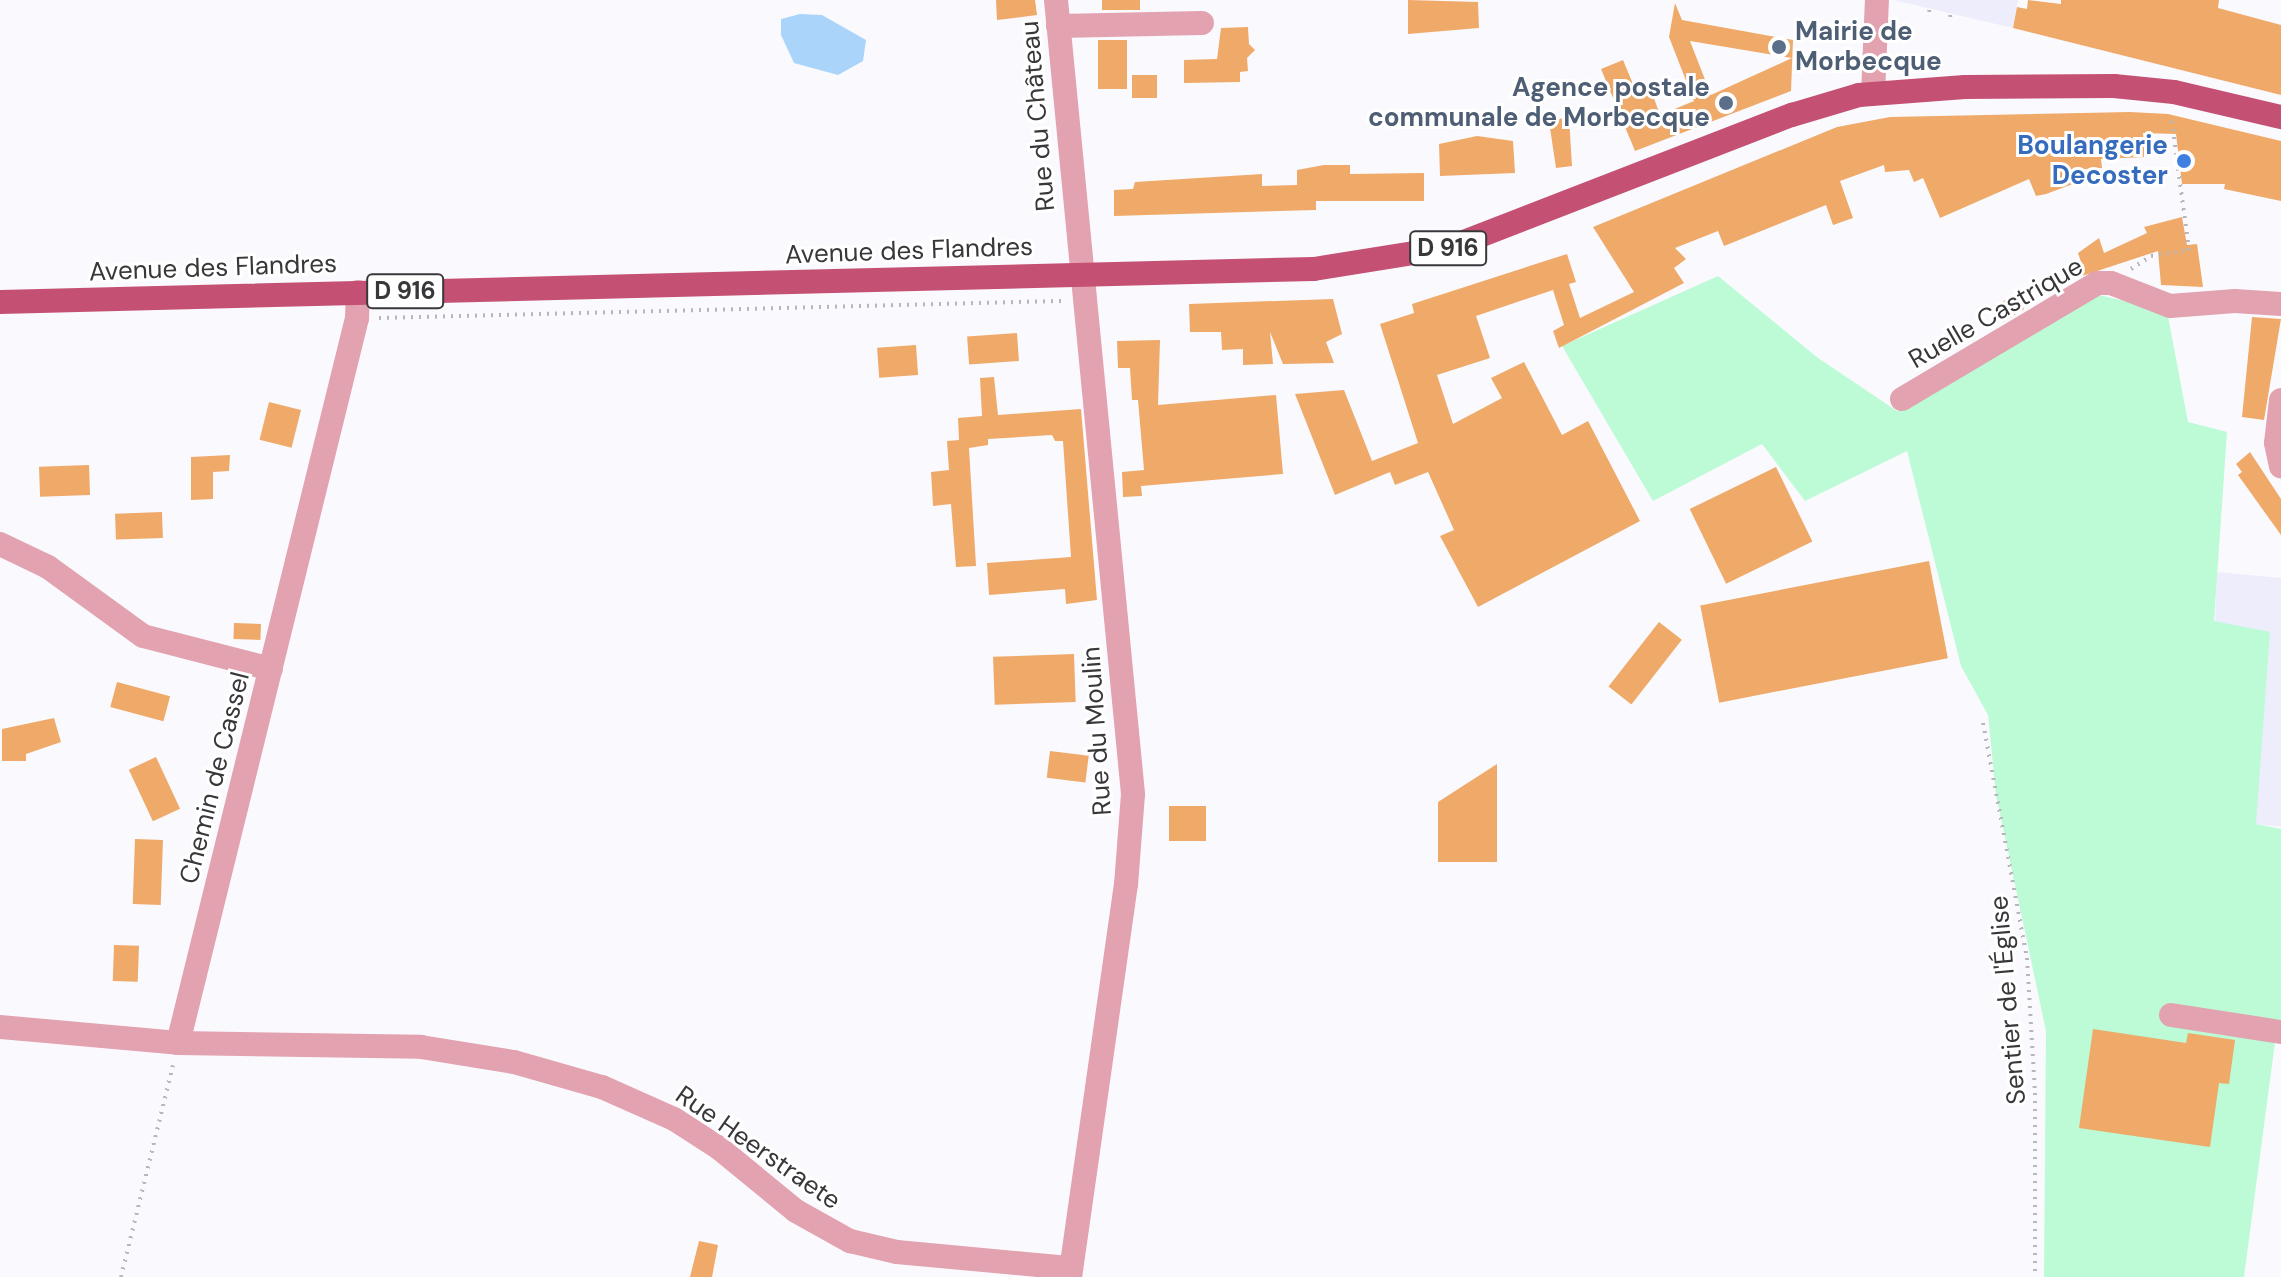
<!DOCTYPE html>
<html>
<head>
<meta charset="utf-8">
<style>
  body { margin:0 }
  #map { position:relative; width:2281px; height:1277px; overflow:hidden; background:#fafafe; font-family:"DM Sans",sans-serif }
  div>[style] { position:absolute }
  .built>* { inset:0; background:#eeedfc }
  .green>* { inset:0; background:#bcfbd6 }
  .water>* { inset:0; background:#aad4fa }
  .building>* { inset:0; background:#efa969; transform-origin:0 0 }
  .path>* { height:4px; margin-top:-2px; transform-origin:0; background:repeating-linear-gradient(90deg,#b7b7bb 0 2px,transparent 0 8px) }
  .minor>* { height:24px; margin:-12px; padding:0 12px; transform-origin:12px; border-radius:12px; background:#e3a2b0 }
  .major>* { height:24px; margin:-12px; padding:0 12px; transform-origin:12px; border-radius:12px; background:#c45173 }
  .dots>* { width:22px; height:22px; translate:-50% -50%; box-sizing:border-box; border:4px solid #fff; border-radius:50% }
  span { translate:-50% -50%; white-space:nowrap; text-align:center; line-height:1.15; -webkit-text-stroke:6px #fff; paint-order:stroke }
  .shield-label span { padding:2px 6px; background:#fff; border:2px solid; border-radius:6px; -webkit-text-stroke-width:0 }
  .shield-label { font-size:24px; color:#38383b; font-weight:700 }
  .service-label { font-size:26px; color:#4e5e75; font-weight:700 }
  .left { translate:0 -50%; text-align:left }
  .right { translate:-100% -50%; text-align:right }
  .street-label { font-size:26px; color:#38383b }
  .shop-label { font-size:26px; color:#366cbe; font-weight:700 }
</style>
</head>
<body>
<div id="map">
  <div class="built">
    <div style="clip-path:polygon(1893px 0,2018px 0,2013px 28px)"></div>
    <div style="clip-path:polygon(2217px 572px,2281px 578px,2281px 827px,2255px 824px,2270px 633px,2215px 622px)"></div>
  </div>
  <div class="green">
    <div style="clip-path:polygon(1718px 276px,1818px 358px,1897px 411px,2099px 295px,2167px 311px,2188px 422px,2227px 432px,2214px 621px,2270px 632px,2256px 824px,2281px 829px,2281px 1042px,2275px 1042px,2244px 1277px,2044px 1277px,2046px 1031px,1996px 795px,1988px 715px,1961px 666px,1907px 451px,1805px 501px,1762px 444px,1653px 501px,1562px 346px)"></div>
  </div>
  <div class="water">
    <div style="clip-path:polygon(800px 14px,822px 15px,866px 40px,863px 61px,838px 75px,794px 63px,781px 35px,781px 19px)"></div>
  </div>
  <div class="building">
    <div style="clip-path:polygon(996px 0,1035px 0,1037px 15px,997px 20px)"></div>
    <div style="left:1102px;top:0;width:38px;height:10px"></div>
    <div style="clip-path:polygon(1408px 0,1478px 2px,1479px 28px,1408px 34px)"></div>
    <div style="clip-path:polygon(2028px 0,2061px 4px,2061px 0,2219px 0,2218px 8px,2281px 25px,2281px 95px,2013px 28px,2017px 7px,2027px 9px)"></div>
    <div style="clip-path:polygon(evenodd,1675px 3px,1682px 20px,1793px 40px,1791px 91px,1635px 151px,1601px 69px,1623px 60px,1638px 96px,1651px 90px,1660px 115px,1694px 101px,1669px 37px,1675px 3px,1690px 41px,1792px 58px,1711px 95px,1690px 41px)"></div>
    <div style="clip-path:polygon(1248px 27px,1249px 44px,1255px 50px,1247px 58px,1248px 71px,1240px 72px,1240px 82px,1184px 83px,1184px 60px,1217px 59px,1221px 28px)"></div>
    <div style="left:1098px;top:40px;width:29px;height:49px"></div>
    <div style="left:1132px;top:75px;width:25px;height:23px"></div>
    <div style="clip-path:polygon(2130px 112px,2168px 114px,2281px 141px,2281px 201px,2224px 189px,2225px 184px,2182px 184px,2176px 134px,2143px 133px,2145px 157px,2101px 159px,2102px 168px,2069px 170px,2073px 184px,2046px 194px,2036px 196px,2029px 179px,1940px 218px,1923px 178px,1914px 182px,1909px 170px,1885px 172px,1884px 165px,1840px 181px,1853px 218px,1833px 225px,1826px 205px,1724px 246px,1718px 231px,1675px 248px,1686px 259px,1674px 268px,1684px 283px,1559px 348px,1553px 331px,1564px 325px,1553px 290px,1476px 316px,1490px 358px,1437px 375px,1453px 424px,1502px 398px,1491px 378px,1524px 362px,1562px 435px,1588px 421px,1640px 521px,1478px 607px,1440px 536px,1454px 530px,1428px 472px,1395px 485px,1390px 472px,1335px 495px,1295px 394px,1344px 390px,1372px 461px,1418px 443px,1380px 324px,1414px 313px,1412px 304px,1567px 254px,1576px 282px,1569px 284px,1580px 318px,1634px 292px,1593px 227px,1837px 127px,1890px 117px)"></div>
    <div style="clip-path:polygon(1569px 117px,1572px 166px,1556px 168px,1549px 121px)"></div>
    <div style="clip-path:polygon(1477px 136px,1513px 141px,1515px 173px,1440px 176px,1439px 144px)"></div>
    <div style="clip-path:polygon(1324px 165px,1350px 165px,1350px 174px,1424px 173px,1424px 201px,1316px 201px,1316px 210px,1114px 216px,1114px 190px,1133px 189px,1135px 182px,1262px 174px,1262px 186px,1297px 185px,1297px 170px)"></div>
    <div style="clip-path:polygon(2182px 217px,2187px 245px,2197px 244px,2203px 287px,2161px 285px,2158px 251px,2076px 278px,2072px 267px,2081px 262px,2078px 253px,2099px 238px,2104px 253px,2147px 233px,2144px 227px)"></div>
    <div style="clip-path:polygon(2016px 293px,2024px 309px,2003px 322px,1996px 306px)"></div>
    <div style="clip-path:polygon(1333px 299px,1342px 334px,1326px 342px,1334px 363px,1283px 364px,1270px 332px,1273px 364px,1243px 365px,1243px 349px,1222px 350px,1221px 332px,1190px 332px,1189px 304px)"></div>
    <div style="clip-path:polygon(2252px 317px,2281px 319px,2264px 420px,2242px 417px)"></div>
    <div style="left:1017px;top:333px;width:28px;height:50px;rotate:86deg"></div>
    <div style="clip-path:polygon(1160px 340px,1158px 405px,1276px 395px,1283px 474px,1141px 486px,1142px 496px,1123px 497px,1122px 472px,1144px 470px,1138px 400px,1132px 400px,1130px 368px,1118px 368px,1117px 341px)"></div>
    <div style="left:916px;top:345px;width:30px;height:39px;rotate:86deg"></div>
    <div style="clip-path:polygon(994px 377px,998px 415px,1081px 409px,1097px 600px,1066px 604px,1065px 589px,989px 595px,987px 563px,1071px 557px,1063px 441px,1055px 441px,1052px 435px,988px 439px,988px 445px,969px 448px,976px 566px,956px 567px,951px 504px,933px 506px,931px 472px,949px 470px,947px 441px,959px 440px,958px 418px,982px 416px,980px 378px)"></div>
    <div style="left:269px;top:402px;width:33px;height:39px;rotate:14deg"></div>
    <div style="clip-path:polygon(2250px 452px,2281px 499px,2281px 535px,2238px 475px,2242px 472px,2236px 464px)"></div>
    <div style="clip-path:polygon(230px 455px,229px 471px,213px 472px,213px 499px,191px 500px,191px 457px)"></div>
    <div style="left:89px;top:465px;width:30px;height:50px;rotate:88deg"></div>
    <div style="left:1776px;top:467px;width:83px;height:96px;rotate:64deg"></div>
    <div style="left:162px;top:512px;width:26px;height:47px;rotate:88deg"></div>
    <div style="left:1929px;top:561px;width:99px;height:233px;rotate:79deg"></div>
    <div style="left:1659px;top:622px;width:29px;height:82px;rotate:38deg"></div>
    <div style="left:234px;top:623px;width:27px;height:16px;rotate:2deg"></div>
    <div style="left:1074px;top:654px;width:48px;height:81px;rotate:88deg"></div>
    <div style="left:117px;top:682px;width:55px;height:26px;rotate:15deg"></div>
    <div style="clip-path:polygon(54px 718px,61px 742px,26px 754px,26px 761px,2px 761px,2px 729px)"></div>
    <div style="left:1050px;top:751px;width:39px;height:27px;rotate:7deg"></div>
    <div style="left:156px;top:757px;width:57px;height:30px;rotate:65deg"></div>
    <div style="clip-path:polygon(1497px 764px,1497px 862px,1438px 862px,1438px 802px)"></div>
    <div style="left:1169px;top:806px;width:37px;height:35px"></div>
    <div style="left:135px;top:839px;width:28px;height:65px;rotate:2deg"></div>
    <div style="left:114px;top:945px;width:25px;height:36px;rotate:2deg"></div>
    <div style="clip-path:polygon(2093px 1029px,2186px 1043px,2188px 1033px,2235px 1040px,2229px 1084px,2219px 1083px,2210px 1147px,2079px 1128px)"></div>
    <div style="clip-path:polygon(699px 1241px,718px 1245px,712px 1277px,690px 1277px)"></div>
  </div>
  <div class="path">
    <div style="left:1929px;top:12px;width:3px;rotate:-72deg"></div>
    <div style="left:1950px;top:17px;width:3px;rotate:-72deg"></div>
    <div style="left:2131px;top:269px;width:24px;rotate:-33deg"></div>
    <div style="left:2151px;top:256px;width:38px;rotate:-9deg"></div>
    <div style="left:2189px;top:250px;width:136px;rotate:-97.6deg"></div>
    <div style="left:379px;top:318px;width:683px;rotate:-1.43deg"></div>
    <div style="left:1983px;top:723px;width:239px;rotate:79.4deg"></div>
    <div style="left:2027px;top:958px;width:135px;rotate:86.6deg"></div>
    <div style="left:2035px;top:1093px;width:184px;rotate:90deg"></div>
    <div style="left:121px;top:1277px;width:218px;rotate:-76.2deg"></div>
  </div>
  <div class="minor">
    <div style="left:1056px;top:0;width:798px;rotate:84.46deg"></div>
    <div style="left:1133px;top:794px;width:90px;rotate:94.4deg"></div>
    <div style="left:1126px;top:884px;width:397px;rotate:98.1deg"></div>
    <div style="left:1058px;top:26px;width:144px;rotate:-1.2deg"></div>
    <div style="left:1873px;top:94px;width:94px;rotate:-87.6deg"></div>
    <div style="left:1902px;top:399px;width:227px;rotate:-30.7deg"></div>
    <div style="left:2097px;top:283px;width:14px"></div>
    <div style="left:2111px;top:283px;width:63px;rotate:21.3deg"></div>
    <div style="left:2170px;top:306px;width:65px;rotate:-4.4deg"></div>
    <div style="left:2235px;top:301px;width:46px;rotate:3.7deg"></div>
    <div style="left:2281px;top:400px;width:43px;rotate:96.6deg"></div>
    <div style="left:2276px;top:443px;width:24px;rotate:78deg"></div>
    <div style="left:0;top:544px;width:53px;rotate:25.6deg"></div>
    <div style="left:48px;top:567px;width:117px;rotate:36deg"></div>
    <div style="left:143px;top:636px;width:132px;rotate:14.5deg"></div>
    <div style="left:2171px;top:1015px;width:111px;rotate:8.8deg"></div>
    <div style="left:0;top:1027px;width:179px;rotate:5.1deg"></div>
    <div style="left:178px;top:1043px;width:243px;rotate:0.9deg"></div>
    <div style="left:421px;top:1047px;width:94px;rotate:9.2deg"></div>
    <div style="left:514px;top:1062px;width:91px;rotate:15.9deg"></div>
    <div style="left:602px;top:1087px;width:79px;rotate:24deg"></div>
    <div style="left:674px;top:1119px;width:54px;rotate:32.8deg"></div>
    <div style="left:719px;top:1148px;width:99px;rotate:39.3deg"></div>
    <div style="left:796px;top:1211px;width:62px;rotate:29.1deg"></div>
    <div style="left:850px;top:1241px;width:48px;rotate:13.2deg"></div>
    <div style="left:897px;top:1252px;width:175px;rotate:5.3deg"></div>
    <div style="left:178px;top:1043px;width:747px;rotate:-76.13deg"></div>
    <div style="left:357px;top:318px;width:26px;rotate:-88deg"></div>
  </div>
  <div class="major">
    <div style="left:0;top:302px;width:1314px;rotate:-1.44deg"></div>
    <div style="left:1314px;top:269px;width:139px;rotate:-9.1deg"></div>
    <div style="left:1451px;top:247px;width:366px;rotate:-21.2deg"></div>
    <div style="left:1792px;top:115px;width:70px;rotate:-16.6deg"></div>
    <div style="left:1859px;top:95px;width:106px;rotate:-4.3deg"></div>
    <div style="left:1965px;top:87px;width:149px;rotate:-0.4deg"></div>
    <div style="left:2114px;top:86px;width:60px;rotate:5.7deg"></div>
    <div style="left:2174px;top:92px;width:110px;rotate:13.2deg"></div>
  </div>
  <div class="dots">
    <div style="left:1779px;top:47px;background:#5c6f8a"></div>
    <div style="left:1726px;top:103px;background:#5c6f8a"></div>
    <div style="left:2184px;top:161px;background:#3f7fe0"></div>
  </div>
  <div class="shield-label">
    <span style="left:1448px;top:248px">D 916</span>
    <span style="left:405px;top:291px">D 916</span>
  </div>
  <div class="service-label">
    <span class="left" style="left:1795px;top:47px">Mairie de<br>Morbecque</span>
    <span class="right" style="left:1710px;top:103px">Agence postale<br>communale de Morbecque</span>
  </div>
  <div class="street-label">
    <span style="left:1038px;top:116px;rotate:-95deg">Rue du Château</span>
    <span style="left:909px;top:251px;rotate:-2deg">Avenue des Flandres</span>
    <span style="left:213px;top:268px;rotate:-2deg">Avenue des Flandres</span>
    <span style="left:1996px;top:313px;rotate:-30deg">Ruelle Castrique</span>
    <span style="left:1097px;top:731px;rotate:-94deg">Rue du Moulin</span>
    <span style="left:215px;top:778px;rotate:-76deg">Chemin de Cassel</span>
    <span style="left:2008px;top:1000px;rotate:-95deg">Sentier de l'Église</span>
    <span style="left:758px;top:1148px;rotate:35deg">Rue Heerstraete</span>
  </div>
  <div class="shop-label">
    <span class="right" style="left:2168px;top:161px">Boulangerie<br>Decoster</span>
  </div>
</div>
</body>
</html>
